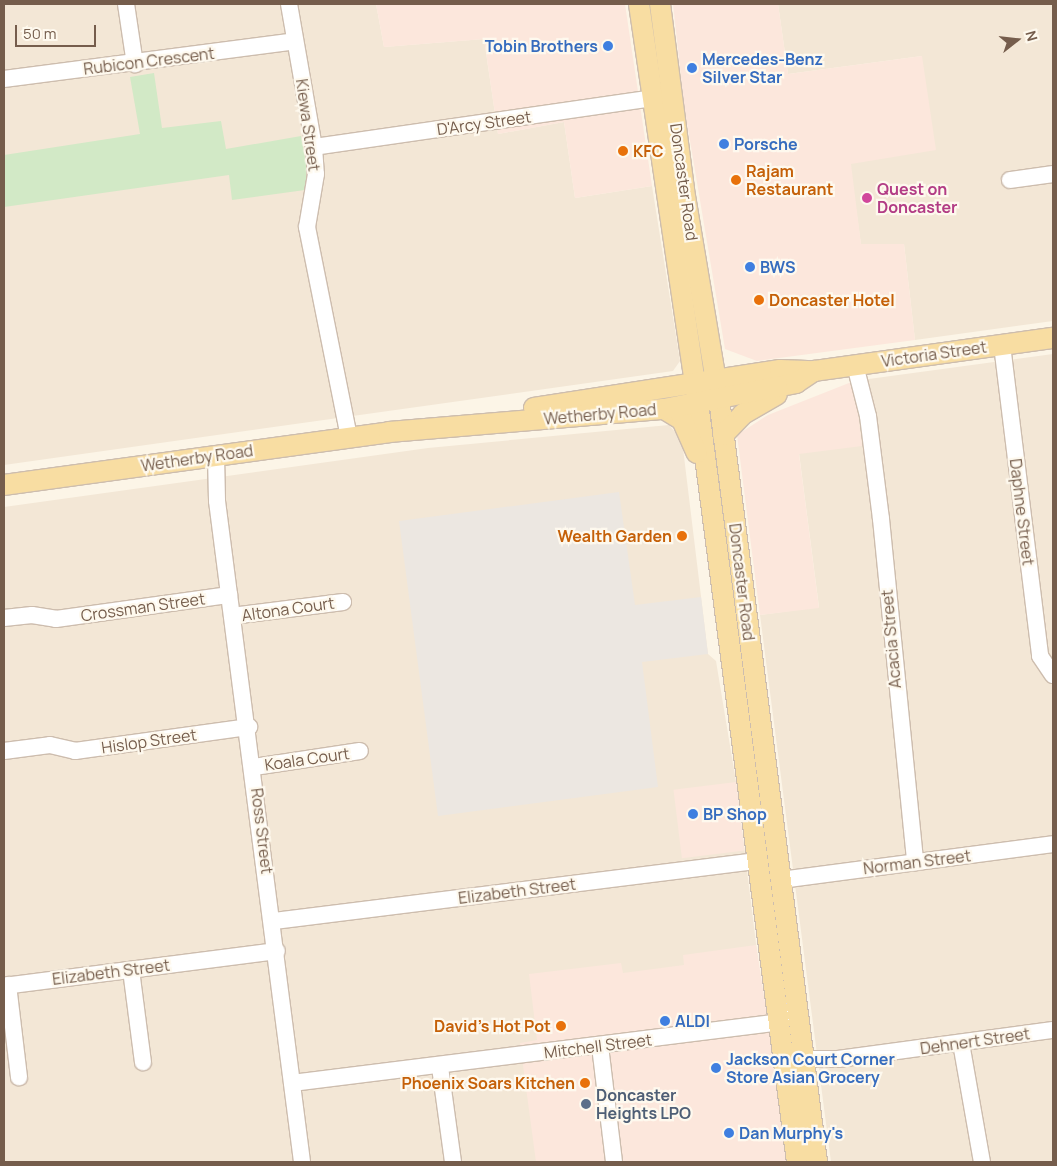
<!DOCTYPE html>
<html>
<head>
<meta charset="utf-8">
<style>
  body { margin:0 }
  #map { position:relative; width:1057px; height:1166px; overflow:hidden; background:#fcf5e7; font-family:Manrope,sans-serif }
  div>[style] { position:absolute }
  .residential>* { inset:0; background:#f3e7d6 }
  .commercial>* { inset:0; background:#fce7dc; transform-origin:0 0 }
  .industrial>* { inset:0; background:#ece7e1 }
  .green>* { inset:0; background:#d2e9c6 }
  .roads { filter:drop-shadow(1px 0 #cdbdae) drop-shadow(-1px 0 #cdbdae) drop-shadow(0 1px #cdbdae) drop-shadow(0 -1px #cdbdae) }
  .minor>* { height:16px; margin:-8px; padding:0 8px; transform-origin:8px; border-radius:8px; background:#fff }
  .major>* { height:20px; margin:-10px; padding:0 10px; transform-origin:10px; border-radius:10px; background:#f8dda2 }
  .dots>* { width:14px; height:14px; translate:-50% -50%; box-sizing:border-box; border:2px solid #fef9ee; border-radius:50% }
  span { translate:-50% -50%; white-space:nowrap; text-align:center; line-height:1.15; -webkit-text-stroke:4.5px #fef9ee; paint-order:stroke }
  .shop-label { font-size:16px; color:#366cbe; font-weight:700 }
  .right { translate:-100% -50%; text-align:right }
  .left { translate:0 -50%; text-align:left }
  .street-label { font-size:16px; color:#755d4c }
  .food-label { font-size:16px; color:#c56008; font-weight:700 }
  .hotel-label { font-size:16px; color:#b23c85; font-weight:700 }
  .service-label { font-size:16px; color:#4e5e75; font-weight:700 }
  .frame { position:absolute; inset:0; border:5px solid #755d4c; pointer-events:none }
  .north { position:absolute; left:992px; top:15px; width:50px; height:50px; -webkit-text-stroke:4px #fef9ee; paint-order:stroke; rotate:74deg; font-size:14px; font-weight:700; line-height:20px; text-align:center; color:#755d4c }
  .north::after { content:''; display:block; margin:auto; width:18px; height:22px; background:#755d4c; clip-path:polygon(50% 0,100% 100%,50% 72%,0 100%) }
  .scale { position:absolute; left:15px; top:25px; width:81px; height:22px; box-sizing:border-box; border:2px solid #755d4c; border-top:0; padding-left:6px; font-size:15px; line-height:18px; white-space:nowrap; color:#755d4c; -webkit-text-stroke:4px #fef9ee; paint-order:stroke }
</style>
</head>
<body>
<div id="map">
  <div class="residential">
    <div style="clip-path:polygon(4px 4px,376px 4px,384px 47px,484px 39px,498px 134px,564px 122px,575px 198px,652px 186px,680px 361px,673px 371px,4px 465px)"></div>
    <div style="clip-path:polygon(778px 4px,1053px 4px,1053px 321px,915px 340px,904px 244px,861px 245px,850px 164px,922px 56px,788px 74px)"></div>
    <div style="clip-path:polygon(1053px 354px,1053px 1162px,831px 1162px,760px 615px,819px 607px,799px 453px,854px 381px)"></div>
    <div style="clip-path:polygon(669px 425px,682px 440px,708px 654px,716px 661px,736px 782px,767px 1032px,773px 1038px,790px 1162px,4px 1162px,4px 507px,428px 448px)"></div>
  </div>
  <div class="commercial">
    <div style="clip-path:polygon(376px 4px,625px 4px,652px 186px,575px 198px,564px 122px,498px 134px,484px 39px,384px 47px)"></div>
    <div style="clip-path:polygon(673px 4px,778px 4px,788px 74px,922px 56px,936px 150px,851px 164px,861px 244px,904px 244px,915px 340px,757px 361px,725px 349px,684px 105px)"></div>
    <div style="clip-path:polygon(854px 381px,862px 446px,799px 454px,819px 608px,760px 615px,737px 435px,768px 415px)"></div>
    <div style="left:736px;top:782px;width:69px;height:63px;rotate:83deg"></div>
    <div style="clip-path:polygon(756px 945px,790px 1162px,536px 1162px,520px 1043px,537px 1040px,529px 974px,621px 963px,623px 973px,684px 965px,683px 955px)"></div>
  </div>
  <div class="industrial">
    <div style="clip-path:polygon(619px 492px,635px 605px,701px 597px,708px 654px,642px 662px,658px 787px,438px 816px,399px 521px)"></div>
  </div>
  <div class="green">
    <div style="clip-path:polygon(154px 73px,162px 128px,221px 121px,226px 149px,301px 136px,307px 168px,305px 190px,232px 200px,229px 175px,4px 207px,4px 155px,140px 134px,130px 77px)"></div>
  </div>
  <div class="roads">
    <div class="minor">
      <div style="left:126px;top:4px;width:61px;rotate:81.5deg"></div>
      <div style="left:289px;top:4px;width:145px;rotate:80.1deg"></div>
      <div style="left:314px;top:147px;width:27px;rotate:86deg"></div>
      <div style="left:316px;top:174px;width:54px;rotate:99.6deg"></div>
      <div style="left:307px;top:227px;width:215px;rotate:78.7deg"></div>
      <div style="left:4px;top:79px;width:293px;rotate:-7.4deg"></div>
      <div style="left:314px;top:147px;width:343px;rotate:-8.2deg"></div>
      <div style="left:1010px;top:180px;width:43px;rotate:-7.9deg"></div>
      <div style="left:1002px;top:345px;width:313px;rotate:83deg"></div>
      <div style="left:1040px;top:656px;width:23px;rotate:56deg"></div>
      <div style="left:855px;top:365px;width:53px;rotate:75.7deg"></div>
      <div style="left:868px;top:416px;width:104px;rotate:82.8deg"></div>
      <div style="left:881px;top:519px;width:345px;rotate:84.3deg"></div>
      <div style="left:216px;top:456px;width:45px;rotate:88.7deg"></div>
      <div style="left:217px;top:501px;width:666px;rotate:82.67deg"></div>
      <div style="left:232px;top:616px;width:112px;rotate:-7.2deg"></div>
      <div style="left:4px;top:618px;width:28px;rotate:-6deg"></div>
      <div style="left:32px;top:615px;width:24px;rotate:9deg"></div>
      <div style="left:56px;top:619px;width:175px;rotate:-7.9deg"></div>
      <div style="left:4px;top:751px;width:46px;rotate:-7.4deg"></div>
      <div style="left:50px;top:745px;width:26px;rotate:13deg"></div>
      <div style="left:75px;top:751px;width:176px;rotate:-7.9deg"></div>
      <div style="left:254px;top:767px;width:107px;rotate:-8.6deg"></div>
      <div style="left:781px;top:880px;width:274px;rotate:-7.5deg"></div>
      <div style="left:274px;top:921px;width:489px;rotate:-7.1deg"></div>
      <div style="left:131px;top:970px;width:93px;rotate:82.6deg"></div>
      <div style="left:8px;top:985px;width:93px;rotate:83.2deg"></div>
      <div style="left:4px;top:986px;width:275px;rotate:-7.3deg"></div>
      <div style="left:961px;top:1043px;width:121px;rotate:80deg"></div>
      <div style="left:600px;top:1046px;width:117px;rotate:83.1deg"></div>
      <div style="left:804px;top:1059px;width:34px"></div>
      <div style="left:838px;top:1059px;width:217px;rotate:-7.7deg"></div>
      <div style="left:440px;top:1067px;width:96px;rotate:82.2deg"></div>
      <div style="left:292px;top:1083px;width:491px;rotate:-7.1deg"></div>
      <div style="left:779px;top:1022px;width:12px;rotate:-66deg"></div>
    </div>
    <div class="major">
      <div style="left:639px;top:4px;width:403px;rotate:81.6deg"></div>
      <div style="left:698px;top:403px;width:765px;rotate:82.57deg"></div>
      <div style="left:660px;top:4px;width:188px;rotate:82.6deg"></div>
      <div style="left:684px;top:190px;width:212px;rotate:80.5deg"></div>
      <div style="left:719px;top:399px;width:769px;rotate:82.68deg"></div>
      <div style="left:534px;top:408px;width:249px;rotate:-8.8deg"></div>
      <div style="left:780px;top:370px;width:34px;rotate:2deg"></div>
      <div style="left:814px;top:371px;width:241px;rotate:-7.9deg"></div>
      <div style="left:664px;top:409px;width:21px;rotate:31deg"></div>
      <div style="left:682px;top:420px;width:36px;rotate:66deg"></div>
      <div style="left:723px;top:435px;width:29px;rotate:-46deg"></div>
      <div style="left:743px;top:414px;width:39px;rotate:-30deg"></div>
      <div style="left:4px;top:485px;width:389px;rotate:-7.8deg"></div>
      <div style="left:389px;top:432px;width:276px;rotate:-4.8deg"></div>
      <div style="left:664px;top:409px;width:135px;rotate:-11.1deg"></div>
      <div style="left:796px;top:383px;width:22px;rotate:-34deg"></div>
    </div>
  </div>
  <div class="dots">
    <div style="left:608px;top:46px;background:#3f7fe0"></div>
    <div style="left:692px;top:68px;background:#3f7fe0"></div>
    <div style="left:724px;top:144px;background:#3f7fe0"></div>
    <div style="left:623px;top:151px;background:#e8710a"></div>
    <div style="left:736px;top:180px;background:#e8710a"></div>
    <div style="left:867px;top:198px;background:#d1479c"></div>
    <div style="left:750px;top:267px;background:#3f7fe0"></div>
    <div style="left:759px;top:300px;background:#e8710a"></div>
    <div style="left:682px;top:536px;background:#e8710a"></div>
    <div style="left:693px;top:814px;background:#3f7fe0"></div>
    <div style="left:665px;top:1021px;background:#3f7fe0"></div>
    <div style="left:561px;top:1026px;background:#e8710a"></div>
    <div style="left:716px;top:1068px;background:#3f7fe0"></div>
    <div style="left:585px;top:1083px;background:#e8710a"></div>
    <div style="left:586px;top:1104px;background:#5c6f8a"></div>
    <div style="left:729px;top:1133px;background:#3f7fe0"></div>
  </div>
  <div class="shop-label">
    <span class="right" style="left:598px;top:46px">Tobin Brothers</span>
    <span class="left" style="left:702px;top:68px">Mercedes-Benz<br>Silver Star</span>
    <span class="left" style="left:734px;top:144px">Porsche</span>
    <span class="left" style="left:760px;top:267px">BWS</span>
    <span class="left" style="left:703px;top:814px">BP Shop</span>
    <span class="left" style="left:675px;top:1021px">ALDI</span>
    <span class="left" style="left:726px;top:1068px">Jackson Court Corner<br>Store Asian Grocery</span>
    <span class="left" style="left:739px;top:1133px">Dan Murphy's</span>
  </div>
  <div class="street-label">
    <span style="left:149px;top:61px;rotate:-7deg">Rubicon Crescent</span>
    <span style="left:484px;top:123px;rotate:-8deg">D'Arcy Street</span>
    <span style="left:308px;top:125px;rotate:82deg">Kiewa Street</span>
    <span style="left:684px;top:182px;rotate:82deg">Doncaster Road</span>
    <span style="left:934px;top:354px;rotate:-8deg">Victoria Street</span>
    <span style="left:600px;top:414px;rotate:-5deg">Wetherby Road</span>
    <span style="left:197px;top:458px;rotate:-8deg">Wetherby Road</span>
    <span style="left:1022px;top:512px;rotate:83deg">Daphne Street</span>
    <span style="left:742px;top:582px;rotate:83deg">Doncaster Road</span>
    <span style="left:143px;top:607px;rotate:-8deg">Crossman Street</span>
    <span style="left:288px;top:609px;rotate:-8deg">Altona Court</span>
    <span style="left:891px;top:639px;rotate:-95deg">Acacia Street</span>
    <span style="left:149px;top:741px;rotate:-8deg">Hislop Street</span>
    <span style="left:307px;top:759px;rotate:-8deg">Koala Court</span>
    <span style="left:262px;top:831px;rotate:83deg">Ross Street</span>
    <span style="left:917px;top:862px;rotate:-7deg">Norman Street</span>
    <span style="left:517px;top:891px;rotate:-7deg">Elizabeth Street</span>
    <span style="left:111px;top:972px;rotate:-7deg">Elizabeth Street</span>
    <span style="left:975px;top:1041px;rotate:-8deg">Dehnert Street</span>
    <span style="left:598px;top:1046px;rotate:-7deg">Mitchell Street</span>
  </div>
  <div class="food-label">
    <span class="left" style="left:633px;top:151px">KFC</span>
    <span class="left" style="left:746px;top:180px">Rajam<br>Restaurant</span>
    <span class="left" style="left:769px;top:300px">Doncaster Hotel</span>
    <span class="right" style="left:672px;top:536px">Wealth Garden</span>
    <span class="right" style="left:551px;top:1026px">David's Hot Pot</span>
    <span class="right" style="left:575px;top:1083px">Phoenix Soars Kitchen</span>
  </div>
  <div class="hotel-label">
    <span class="left" style="left:877px;top:198px">Quest on<br>Doncaster</span>
  </div>
  <div class="service-label">
    <span class="left" style="left:596px;top:1104px">Doncaster<br>Heights LPO</span>
  </div>
  <div class="frame"></div>
  <div class="north">N</div>
  <div class="scale">50 m</div>
</div>
</body>
</html>
